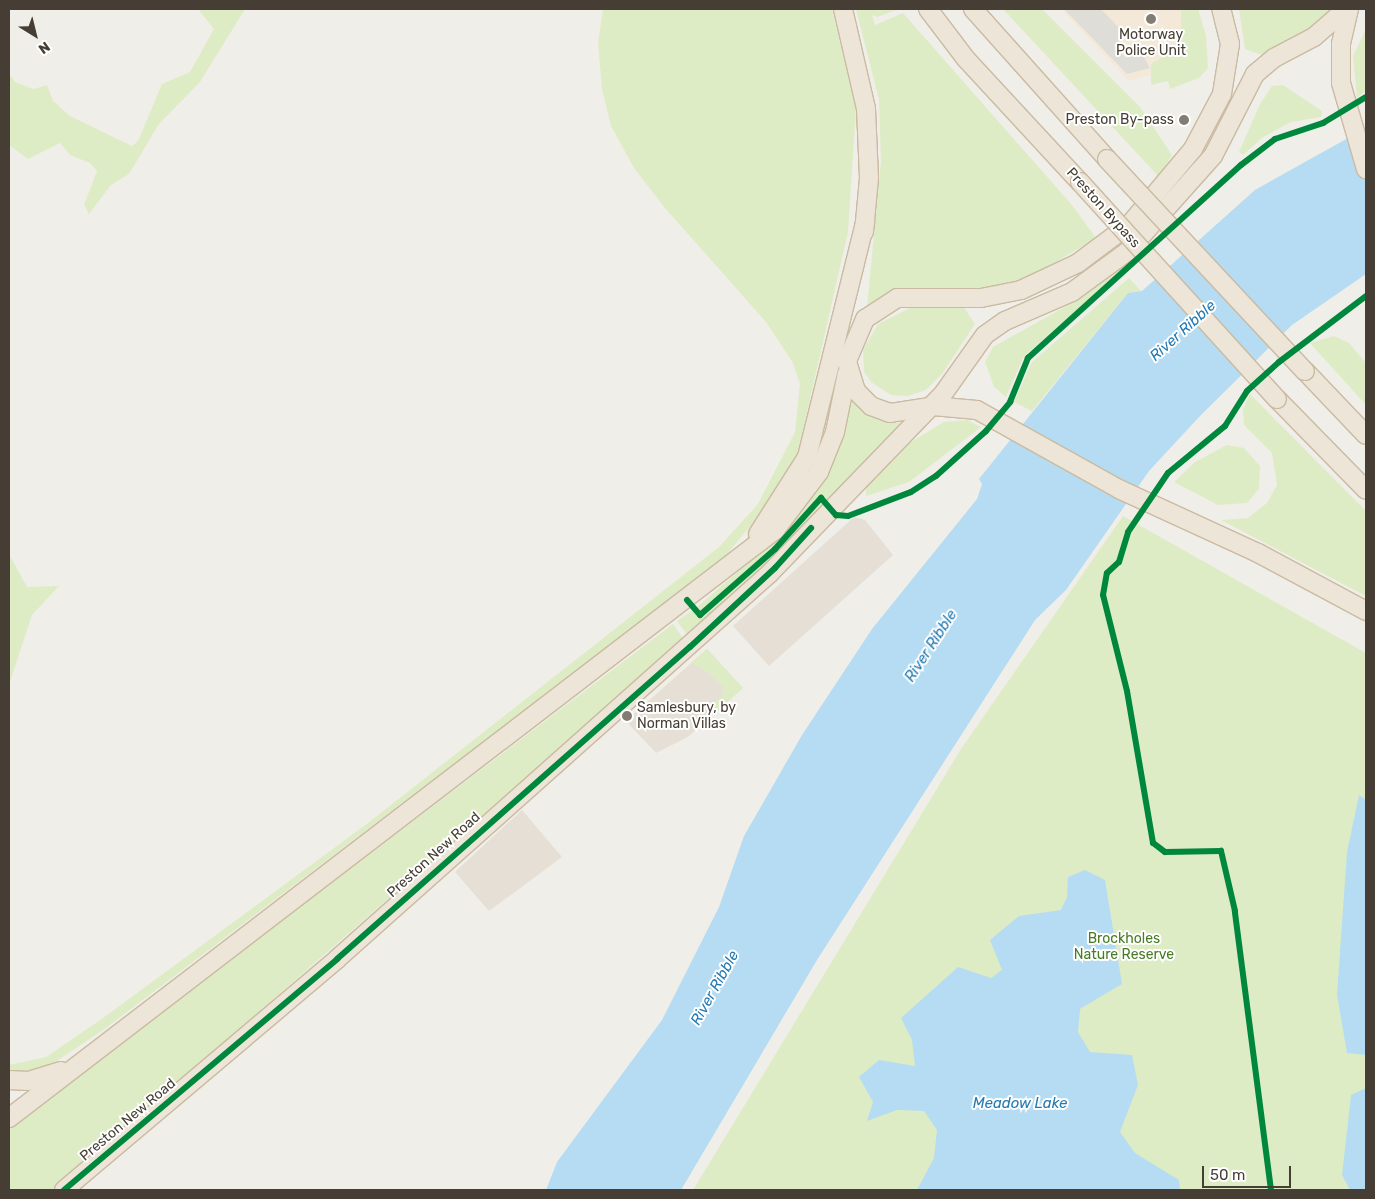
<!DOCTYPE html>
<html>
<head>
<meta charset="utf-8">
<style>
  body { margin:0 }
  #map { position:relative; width:1375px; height:1199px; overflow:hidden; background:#f0eee8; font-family:Rubik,sans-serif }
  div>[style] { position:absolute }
  .residential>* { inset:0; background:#e5dfd5 }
  .commercial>* { inset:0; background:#f4e9d9 }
  .green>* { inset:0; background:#deecc6 }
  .parking>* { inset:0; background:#dfddd8 }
  .water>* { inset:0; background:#b5dcf2 }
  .roads { filter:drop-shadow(1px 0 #cabaa1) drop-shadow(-1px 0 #cabaa1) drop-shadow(0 1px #cabaa1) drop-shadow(0 -1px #cabaa1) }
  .highway>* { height:18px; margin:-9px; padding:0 9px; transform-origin:9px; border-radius:9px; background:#ece5d8 }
  .bridges { filter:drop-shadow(1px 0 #cabaa1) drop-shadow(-1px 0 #cabaa1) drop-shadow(0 1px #cabaa1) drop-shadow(0 -1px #cabaa1) }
  .highway-bridge>* { height:18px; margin:-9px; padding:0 9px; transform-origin:9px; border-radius:9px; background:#ece5d8 }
  .cycleway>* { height:6px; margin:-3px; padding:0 3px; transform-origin:3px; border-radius:3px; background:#00873e }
  .dots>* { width:14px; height:14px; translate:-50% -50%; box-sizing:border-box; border:2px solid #fff; border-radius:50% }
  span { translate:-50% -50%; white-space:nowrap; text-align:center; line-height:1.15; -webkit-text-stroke:4px #fff; paint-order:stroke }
  .poi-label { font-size:14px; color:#463e34 }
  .right { translate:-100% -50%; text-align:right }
  .left { translate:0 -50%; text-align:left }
  .street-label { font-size:14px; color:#463e34 }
  .park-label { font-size:14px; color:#477c23 }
  .water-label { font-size:15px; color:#247ab2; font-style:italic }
  .frame { position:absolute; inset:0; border:10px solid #463e34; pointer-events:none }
  .north { position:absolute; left:10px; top:10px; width:50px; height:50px; -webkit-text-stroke:4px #fff; paint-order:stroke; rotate:144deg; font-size:14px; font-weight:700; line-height:20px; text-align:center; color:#463e34 }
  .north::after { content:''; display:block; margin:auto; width:18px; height:22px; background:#463e34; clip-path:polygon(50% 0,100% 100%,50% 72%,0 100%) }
  .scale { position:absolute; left:1202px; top:1166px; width:89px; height:22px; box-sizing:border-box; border:2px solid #463e34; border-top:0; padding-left:6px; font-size:15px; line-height:18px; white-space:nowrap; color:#463e34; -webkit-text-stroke:4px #fff; paint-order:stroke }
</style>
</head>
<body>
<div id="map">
  <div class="residential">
    <div style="clip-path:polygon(854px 517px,865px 520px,893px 555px,769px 666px,733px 626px)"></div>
    <div style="clip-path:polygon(707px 649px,743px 688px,688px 737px,656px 753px,626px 721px)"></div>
    <div style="clip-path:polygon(522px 810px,562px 857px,489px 911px,455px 872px)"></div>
  </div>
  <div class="commercial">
    <div style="clip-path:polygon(1061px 9px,1181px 9px,1181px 43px,1176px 56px,1151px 64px,1151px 75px,1129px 81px)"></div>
  </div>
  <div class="green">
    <div style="clip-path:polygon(198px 9px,245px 9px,200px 82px,159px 124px,129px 174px,111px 185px,89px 214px,84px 205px,97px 171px,90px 163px,70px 155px,60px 143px,28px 159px,9px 145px,9px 73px,15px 82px,34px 89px,47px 85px,53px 101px,70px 116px,132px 146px,138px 141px,162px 84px,190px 72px,214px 29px)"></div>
    <div style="clip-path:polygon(603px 9px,832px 9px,856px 109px,848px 232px,798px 452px,778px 493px,723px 559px,106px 1028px,48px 1067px,34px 1074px,9px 1072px,9px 1065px,46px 1057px,103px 1018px,368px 823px,719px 547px,758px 504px,795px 432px,800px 384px,793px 363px,766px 322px,665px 208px,634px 168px,611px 126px,602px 89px,598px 43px)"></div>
    <div style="clip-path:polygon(856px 9px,899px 9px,877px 17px,872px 15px,875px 25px,903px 13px,1072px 205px,1096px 238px,1029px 278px,977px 290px,895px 290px,867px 307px,881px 161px,879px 100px)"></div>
    <div style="clip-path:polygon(1003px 9px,1042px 9px,1140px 107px,1172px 155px,1159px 177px)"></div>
    <div style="clip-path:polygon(1181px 9px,1198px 9px,1206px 36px,1208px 68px,1199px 78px,1170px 89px,1168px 81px,1151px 85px,1151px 64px,1172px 51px,1176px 55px,1181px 43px)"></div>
    <div style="clip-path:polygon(1239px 9px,1331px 9px,1313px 26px,1262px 55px,1245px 49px)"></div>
    <div style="clip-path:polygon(1366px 29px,1366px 90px,1357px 98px,1353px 56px)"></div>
    <div style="clip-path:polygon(1283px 85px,1322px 111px,1321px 117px,1291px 122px,1263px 137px,1243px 155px,1239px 152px,1260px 104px,1272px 86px)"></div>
    <div style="clip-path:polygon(1122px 266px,1124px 269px,1024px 356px,1006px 397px,994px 387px,985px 362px,993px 347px,1077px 300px)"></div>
    <div style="clip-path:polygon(1129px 278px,1141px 291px,1128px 293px,1032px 411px,1014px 402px,1032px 362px)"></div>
    <div style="clip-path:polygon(963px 306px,975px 324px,942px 374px,926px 390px,908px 396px,891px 395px,871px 382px,864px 372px,863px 350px,878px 324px,912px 307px)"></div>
    <div style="clip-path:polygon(1334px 336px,1349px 343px,1366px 363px,1366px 405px,1310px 343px)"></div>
    <div style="clip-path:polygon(1250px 394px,1366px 511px,1366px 596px,1221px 520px,1248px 518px,1267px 503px,1277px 485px,1272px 453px,1244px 425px,1243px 409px)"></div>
    <div style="clip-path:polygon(852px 402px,885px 422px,902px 423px,827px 500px,822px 495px,765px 556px,700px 612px,697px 607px,775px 540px,817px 490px,840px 444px)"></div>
    <div style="clip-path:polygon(967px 420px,981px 427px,909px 482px,866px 496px,866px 488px,909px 443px,944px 422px)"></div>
    <div style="clip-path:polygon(1227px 445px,1244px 448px,1260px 466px,1259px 489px,1247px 503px,1218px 505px,1174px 482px,1195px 462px)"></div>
    <div style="clip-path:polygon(820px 502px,823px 505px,779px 553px,688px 636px,677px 621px,693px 610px,699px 618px,726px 596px,774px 553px)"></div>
    <div style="clip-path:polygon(1123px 516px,1366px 653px,1366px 1190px,693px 1190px,961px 749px)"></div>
    <div style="clip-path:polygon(9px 554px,27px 587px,59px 586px,32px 615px,9px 685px)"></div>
    <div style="clip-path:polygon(673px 624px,684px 640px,55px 1190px,9px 1190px,9px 1128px)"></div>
    <div style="clip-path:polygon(707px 649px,743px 688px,718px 710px,712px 704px,722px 696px,723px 687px,708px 672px,691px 663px)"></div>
  </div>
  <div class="parking">
    <div style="clip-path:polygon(1064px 9px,1101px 9px,1125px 34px,1114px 45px,1126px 58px,1138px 46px,1150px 68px,1127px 74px)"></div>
  </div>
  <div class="water">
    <div style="clip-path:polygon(1366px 128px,1366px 274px,1292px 325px,1200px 416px,1149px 471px,1066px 590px,1035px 620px,817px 960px,681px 1190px,546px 1190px,557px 1162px,662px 1020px,719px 907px,744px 836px,802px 735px,872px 629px,977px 499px,982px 484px,979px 479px,1128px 293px,1142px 291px,1255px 190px)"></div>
    <div style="clip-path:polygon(1359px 795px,1366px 800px,1366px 1055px,1347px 1053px,1337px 995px,1347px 852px)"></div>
    <div style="clip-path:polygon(1085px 870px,1105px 880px,1122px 984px,1080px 1009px,1078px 1032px,1090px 1052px,1132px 1055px,1138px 1085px,1120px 1132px,1135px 1153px,1179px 1180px,1180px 1190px,917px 1190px,934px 1158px,937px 1130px,924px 1111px,897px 1110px,867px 1121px,873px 1102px,859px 1077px,879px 1060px,915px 1066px,912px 1040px,901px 1018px,958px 967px,991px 978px,1002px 970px,990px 940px,1019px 916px,1061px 910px,1067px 897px,1068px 877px)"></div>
    <div style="clip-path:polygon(1366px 1088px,1366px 1190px,1350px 1190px,1342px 1175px,1351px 1095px)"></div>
  </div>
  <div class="roads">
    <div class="highway">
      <div style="left:843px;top:9px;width:103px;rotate:77deg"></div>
      <div style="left:866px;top:109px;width:69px;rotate:87.5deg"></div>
      <div style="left:869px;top:178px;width:54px;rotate:95.3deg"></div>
      <div style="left:928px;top:9px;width:63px;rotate:52.8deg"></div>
      <div style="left:966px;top:59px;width:168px;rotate:47.2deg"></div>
      <div style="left:973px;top:9px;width:201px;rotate:48.2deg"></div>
      <div style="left:1349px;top:9px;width:36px;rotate:103deg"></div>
      <div style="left:1341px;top:44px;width:39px;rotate:90deg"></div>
      <div style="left:1341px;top:83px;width:90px;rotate:73.8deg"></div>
      <div style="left:1305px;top:371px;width:88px;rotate:46.4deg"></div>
      <div style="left:1277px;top:399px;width:127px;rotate:45.6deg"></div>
      <div style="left:933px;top:406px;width:44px;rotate:5.2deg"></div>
      <div style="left:977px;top:410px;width:165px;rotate:29.1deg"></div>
      <div style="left:1121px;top:490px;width:151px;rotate:24.7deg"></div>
      <div style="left:1258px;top:553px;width:123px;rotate:28.2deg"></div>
      <div style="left:930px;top:407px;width:40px;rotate:171.5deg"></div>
      <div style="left:890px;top:413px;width:20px;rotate:-160deg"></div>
      <div style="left:871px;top:406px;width:21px;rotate:-135deg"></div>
      <div style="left:856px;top:391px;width:31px;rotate:-107deg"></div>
      <div style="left:847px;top:361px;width:46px;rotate:-66.8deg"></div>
      <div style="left:865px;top:319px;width:38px;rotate:-33deg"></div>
      <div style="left:897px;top:298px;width:84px"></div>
      <div style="left:981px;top:298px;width:41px;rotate:-11.3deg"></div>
      <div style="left:1021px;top:290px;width:63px;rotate:-25.3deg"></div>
      <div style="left:1078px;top:263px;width:65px;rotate:-36.9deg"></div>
      <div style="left:1130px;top:224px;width:98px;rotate:-50deg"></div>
      <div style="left:1193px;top:149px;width:62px;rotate:-62.2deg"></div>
      <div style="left:1222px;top:94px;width:51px;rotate:-80.9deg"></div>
      <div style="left:1230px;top:44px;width:36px;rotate:-104deg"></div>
      <div style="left:758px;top:534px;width:91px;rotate:-57.5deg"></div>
      <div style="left:807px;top:457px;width:242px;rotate:-76.1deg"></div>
      <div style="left:9px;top:1080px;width:19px;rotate:3deg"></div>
      <div style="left:28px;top:1081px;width:34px;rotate:-17deg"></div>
      <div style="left:9px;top:1118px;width:966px;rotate:-37.51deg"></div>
      <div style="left:775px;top:530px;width:73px;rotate:-52.8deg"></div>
      <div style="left:819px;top:472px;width:43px;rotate:-68.2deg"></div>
      <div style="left:835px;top:432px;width:60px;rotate:-78.5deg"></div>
      <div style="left:64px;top:1190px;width:358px;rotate:-40.2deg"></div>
      <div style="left:337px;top:959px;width:579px;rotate:-41.71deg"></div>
      <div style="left:769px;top:574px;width:250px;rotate:-46deg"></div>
      <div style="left:943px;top:394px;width:72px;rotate:-54.6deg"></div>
      <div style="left:985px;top:335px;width:24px;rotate:-35deg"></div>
      <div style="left:1005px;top:321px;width:73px;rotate:-23.4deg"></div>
      <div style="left:1072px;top:292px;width:69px;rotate:-36.2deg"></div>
      <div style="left:1128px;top:251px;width:127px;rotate:-48.2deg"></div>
      <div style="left:1213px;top:156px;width:92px;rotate:-62.9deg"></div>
      <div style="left:1255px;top:74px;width:25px;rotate:-40deg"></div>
      <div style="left:1274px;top:58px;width:45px;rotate:-27.7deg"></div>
      <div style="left:1314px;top:37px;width:43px;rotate:-41.2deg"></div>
    </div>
  </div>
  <div class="bridges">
    <div class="highway-bridge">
      <div style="left:1107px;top:159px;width:290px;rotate:47deg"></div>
      <div style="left:1080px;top:182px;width:293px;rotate:47.8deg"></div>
    </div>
  </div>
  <div class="cycleway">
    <div style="left:687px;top:600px;width:20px;rotate:49deg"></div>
    <div style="left:700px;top:615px;width:100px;rotate:-41.3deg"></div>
    <div style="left:775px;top:549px;width:69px;rotate:-48deg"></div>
    <div style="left:821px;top:498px;width:23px;rotate:49deg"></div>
    <div style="left:836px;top:515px;width:12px;rotate:5deg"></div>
    <div style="left:848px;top:516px;width:67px;rotate:-20.9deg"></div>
    <div style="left:911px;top:492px;width:30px;rotate:-33deg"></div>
    <div style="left:936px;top:476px;width:67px;rotate:-42deg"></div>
    <div style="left:986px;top:431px;width:38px;rotate:-50deg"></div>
    <div style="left:1010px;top:402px;width:48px;rotate:-67.8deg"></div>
    <div style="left:1028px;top:358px;width:287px;rotate:-42.2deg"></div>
    <div style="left:1241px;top:165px;width:43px;rotate:-37.4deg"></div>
    <div style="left:1275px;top:139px;width:51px;rotate:-18.4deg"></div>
    <div style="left:1323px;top:123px;width:50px;rotate:-31.2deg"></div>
    <div style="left:64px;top:1190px;width:358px;rotate:-40.2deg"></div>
    <div style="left:337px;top:959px;width:471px;rotate:-41.5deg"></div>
    <div style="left:690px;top:647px;width:116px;rotate:-42.9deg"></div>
    <div style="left:775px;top:568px;width:54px;rotate:-48deg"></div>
    <div style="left:1271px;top:1190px;width:281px;rotate:-97.4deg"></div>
    <div style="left:1235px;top:911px;width:62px;rotate:-103.1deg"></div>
    <div style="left:1221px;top:851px;width:56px;rotate:179deg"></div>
    <div style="left:1165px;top:852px;width:15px;rotate:-143deg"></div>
    <div style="left:1153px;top:843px;width:154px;rotate:-99.7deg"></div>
    <div style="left:1127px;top:691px;width:99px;rotate:-104deg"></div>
    <div style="left:1103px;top:595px;width:22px;rotate:-80deg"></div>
    <div style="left:1107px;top:573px;width:16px;rotate:-43deg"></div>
    <div style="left:1119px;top:562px;width:31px;rotate:-73deg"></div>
    <div style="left:1128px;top:532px;width:71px;rotate:-55.9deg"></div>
    <div style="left:1168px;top:473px;width:74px;rotate:-39.5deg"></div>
    <div style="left:1225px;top:426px;width:41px;rotate:-57.8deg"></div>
    <div style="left:1247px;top:391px;width:43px;rotate:-42.2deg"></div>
    <div style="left:1279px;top:362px;width:109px;rotate:-37.2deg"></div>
  </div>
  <div class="dots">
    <div style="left:1151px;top:19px;background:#827c73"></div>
    <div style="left:1184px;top:120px;background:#827c73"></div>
    <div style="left:627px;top:716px;background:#827c73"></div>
  </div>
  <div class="poi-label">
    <span style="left:1151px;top:43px">Motorway<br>Police Unit</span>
    <span class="right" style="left:1174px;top:120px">Preston By-pass</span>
    <span class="left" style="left:637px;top:716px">Samlesbury, by<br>Norman Villas</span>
  </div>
  <div class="street-label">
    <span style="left:1103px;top:208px;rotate:48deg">Preston Bypass</span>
    <span style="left:434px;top:855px;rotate:-42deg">Preston New Road</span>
    <span style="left:128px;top:1120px;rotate:-40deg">Preston New Road</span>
  </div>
  <div class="park-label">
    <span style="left:1124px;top:947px">Brockholes<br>Nature Reserve</span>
  </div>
  <div class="water-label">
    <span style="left:1183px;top:331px;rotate:-42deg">River Ribble</span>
    <span style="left:931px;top:646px;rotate:-57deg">River Ribble</span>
    <span style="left:715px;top:988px;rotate:-61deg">River Ribble</span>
    <span style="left:1020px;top:1104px">Meadow Lake</span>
  </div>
  <div class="frame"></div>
  <div class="north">N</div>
  <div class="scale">50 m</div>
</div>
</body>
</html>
